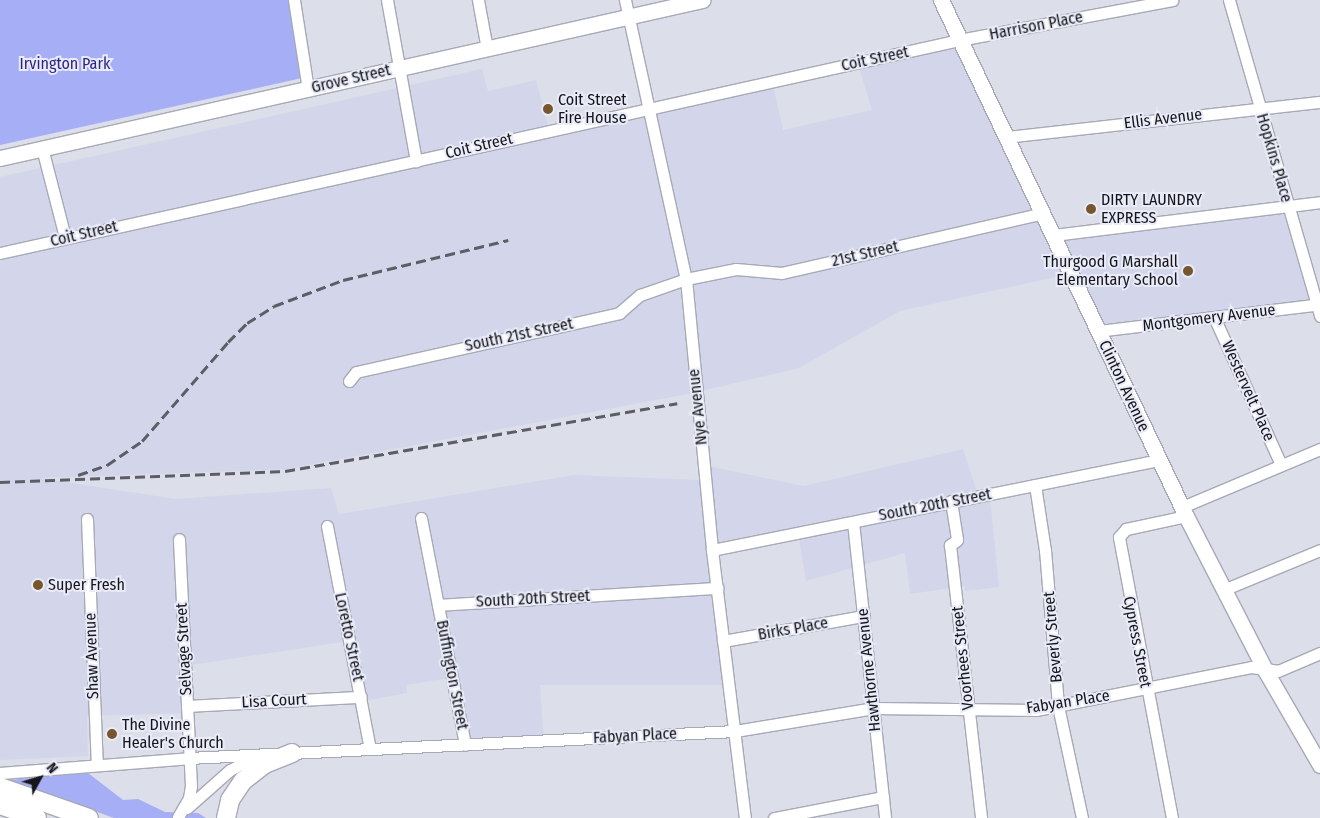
<!DOCTYPE html>
<html>
<head>
<meta charset="utf-8">
<style>
  body { margin:0 }
  #map { position:relative; width:1320px; height:818px; overflow:hidden; background:#dcdeea; font-family:"Fira Sans Condensed",sans-serif }
  div>[style] { position:absolute }
  .built>* { inset:0; background:#d3d6ea }
  .green>* { inset:0; background:#a6aef5 }
  .roads { filter:drop-shadow(1px 0 #a7a9b5) drop-shadow(-1px 0 #a7a9b5) drop-shadow(0 1px #a7a9b5) drop-shadow(0 -1px #a7a9b5) }
  .minor>* { height:11px; margin:-5.5px; padding:0 5.5px; transform-origin:5.5px; border-radius:5.5px; background:#fff }
  .major>* { height:15px; margin:-7.5px; padding:0 7.5px; transform-origin:7.5px; border-radius:7.5px; background:#fff }
  .highway>* { height:18px; margin:-9px; padding:0 9px; transform-origin:9px; border-radius:9px; background:#fff }
  .rail>* { height:2.5px; margin-top:-1.25px; transform-origin:0; background:repeating-linear-gradient(90deg,#5d5e65 0 10px,transparent 0 15px) }
  .dots>* { width:14px; height:14px; translate:-50% -50%; box-sizing:border-box; border:2px solid #e9ebf8; border-radius:50% }
  span { translate:-50% -50%; white-space:nowrap; text-align:center; line-height:1.15; -webkit-text-stroke:4px #e9ebf8; paint-order:stroke }
  .street-label { font-size:16px; color:#15161a }
  .park-label { font-size:16px; color:#2e2485 }
  .poi-label { font-size:16px; color:#15161a }
  .left { translate:0 -50%; text-align:left }
  .right { translate:-100% -50%; text-align:right }
  .north { position:absolute; left:15px; top:753px; width:50px; height:50px; -webkit-text-stroke:4px #e9ebf8; paint-order:stroke; rotate:51deg; font-size:14px; font-weight:700; line-height:20px; text-align:center; color:#15161a }
  .north::after { content:''; display:block; margin:auto; width:18px; height:22px; background:#15161a; clip-path:polygon(50% 0,100% 100%,50% 72%,0 100%) }
</style>
</head>
<body>
<div id="map">
  <div class="built">
    <div style="clip-path:polygon(963px 41px,1074px 273px,900px 311px,799px 368px,693px 393px,287px 469px,39px 478px,176px 499px,331px 488px,339px 514px,574px 475px,699px 480px,698px 464px,804px 486px,963px 449px,979px 498px,990px 497px,999px 587px,965px 591px,965px 586px,910px 594px,905px 553px,806px 581px,798px 534px,711px 552px,730px 685px,540px 685px,544px 742px,463px 743px,450px 678px,406px 685px,407px 693px,364px 701px,349px 641px,184px 666px,188px 713px,87px 716px,88px 756px,0 760px,0 177px,482px 69px,488px 91px,536px 80px,550px 132px,772px 81px,783px 130px,872px 110px,857px 61px)"></div>
    <div style="clip-path:polygon(1283px 210px,1310px 303px,1101px 326px,1060px 238px)"></div>
  </div>
  <div class="green">
    <div style="clip-path:polygon(0 0,290px 0,302px 78px,0 145px)"></div>
    <div style="clip-path:polygon(88px 773px,123px 800px,138px 799px,165px 812px,198px 813px,206px 818px,114px 818px,9px 780px)"></div>
  </div>
  <div class="roads">
    <div class="minor">
      <div style="left:294px;top:0;width:90px;rotate:81.1deg"></div>
      <div style="left:387px;top:0;width:164px;rotate:79.8deg"></div>
      <div style="left:478px;top:0;width:50px;rotate:79.6deg"></div>
      <div style="left:625px;top:0;width:286px;rotate:77.7deg"></div>
      <div style="left:686px;top:279px;width:272px;rotate:84.5deg"></div>
      <div style="left:712px;top:550px;width:270px;rotate:83deg"></div>
      <div style="left:1229px;top:0;width:329px;rotate:73.9deg"></div>
      <div style="left:1006px;top:137px;width:316px;rotate:-6.4deg"></div>
      <div style="left:42px;top:148px;width:92px;rotate:75.5deg"></div>
      <div style="left:1053px;top:235px;width:269px;rotate:-7deg"></div>
      <div style="left:0;top:253px;width:982px;rotate:-12.52deg"></div>
      <div style="left:959px;top:40px;width:217px;rotate:-10.6deg"></div>
      <div style="left:1214px;top:317px;width:162px;rotate:65.6deg"></div>
      <div style="left:1098px;top:331px;width:224px;rotate:-6.9deg"></div>
      <div style="left:349px;top:381px;width:11px;rotate:-52deg"></div>
      <div style="left:356px;top:372px;width:270px;rotate:-12.6deg"></div>
      <div style="left:619px;top:313px;width:28px;rotate:-41deg"></div>
      <div style="left:640px;top:295px;width:49px;rotate:-19.2deg"></div>
      <div style="left:686px;top:279px;width:51px;rotate:-11.3deg"></div>
      <div style="left:736px;top:269px;width:46px;rotate:5deg"></div>
      <div style="left:782px;top:273px;width:268px;rotate:-12.9deg"></div>
      <div style="left:1035px;top:485px;width:66px;rotate:81.3deg"></div>
      <div style="left:1045px;top:550px;width:157px;rotate:85.2deg"></div>
      <div style="left:1058px;top:706px;width:115px;rotate:77.9deg"></div>
      <div style="left:951px;top:501px;width:39px;rotate:81deg"></div>
      <div style="left:957px;top:540px;width:9px;rotate:144deg"></div>
      <div style="left:950px;top:545px;width:275px;rotate:83.5deg"></div>
      <div style="left:1182px;top:507px;width:150px;rotate:-22.8deg"></div>
      <div style="left:421px;top:518px;width:231px;rotate:79deg"></div>
      <div style="left:87px;top:519px;width:244px;rotate:87.7deg"></div>
      <div style="left:853px;top:522px;width:298px;rotate:83.8deg"></div>
      <div style="left:327px;top:526px;width:227px;rotate:79.1deg"></div>
      <div style="left:712px;top:550px;width:456px;rotate:-11.4deg"></div>
      <div style="left:1223px;top:590px;width:105px;rotate:-22.4deg"></div>
      <div style="left:438px;top:605px;width:280px;rotate:-3.5deg"></div>
      <div style="left:723px;top:641px;width:143px;rotate:-10.1deg"></div>
      <div style="left:187px;top:706px;width:174px;rotate:-3deg"></div>
      <div style="left:0;top:773px;width:190px;rotate:-4.5deg"></div>
      <div style="left:189px;top:758px;width:547px;rotate:-2.83deg"></div>
      <div style="left:735px;top:731px;width:141px;rotate:-9.4deg"></div>
      <div style="left:874px;top:708px;width:162px;rotate:0.7deg"></div>
      <div style="left:1036px;top:710px;width:219px;rotate:-11.3deg"></div>
      <div style="left:1251px;top:667px;width:27px;rotate:8deg"></div>
      <div style="left:1278px;top:671px;width:46px;rotate:-23.2deg"></div>
      <div style="left:187px;top:808px;width:57px;rotate:-41.5deg"></div>
      <div style="left:230px;top:770px;width:26px;rotate:-28deg"></div>
      <div style="left:178px;top:817px;width:22px;rotate:-60deg"></div>
      <div style="left:189px;top:798px;width:12px;rotate:-81deg"></div>
      <div style="left:191px;top:786px;width:247px;rotate:-92.8deg"></div>
      <div style="left:774px;top:818px;width:111px;rotate:-10.9deg"></div>
      <div style="left:1172px;top:818px;width:286px;rotate:-100.7deg"></div>
      <div style="left:1119px;top:537px;width:11px;rotate:-49deg"></div>
      <div style="left:1126px;top:529px;width:61px;rotate:-12.2deg"></div>
    </div>
    <div class="major">
      <div style="left:941px;top:0;width:571px;rotate:64.6deg"></div>
      <div style="left:1186px;top:516px;width:173px;rotate:62.8deg"></div>
      <div style="left:1265px;top:670px;width:110px;rotate:59.9deg"></div>
      <div style="left:0;top:158px;width:720px;rotate:-12.68deg"></div>
    </div>
    <div class="highway">
      <div style="left:0;top:787px;width:94px;rotate:19.2deg"></div>
      <div style="left:0;top:805px;width:39px;rotate:19deg"></div>
      <div style="left:226px;top:818px;width:18px;rotate:-77deg"></div>
      <div style="left:230px;top:800px;width:23px;rotate:-56deg"></div>
      <div style="left:243px;top:781px;width:28px;rotate:-38deg"></div>
      <div style="left:265px;top:764px;width:29px;rotate:-22deg"></div>
    </div>
  </div>
  <div class="rail">
    <div style="left:78px;top:475px;width:31px;rotate:-19deg"></div>
    <div style="left:107px;top:465px;width:42px;rotate:-34.4deg"></div>
    <div style="left:142px;top:441px;width:131px;rotate:-49deg"></div>
    <div style="left:228px;top:342px;width:27px;rotate:-45deg"></div>
    <div style="left:247px;top:323px;width:32px;rotate:-32deg"></div>
    <div style="left:274px;top:306px;width:74px;rotate:-20.6deg"></div>
    <div style="left:343px;top:280px;width:170px;rotate:-13.6deg"></div>
    <div style="left:0;top:482px;width:285px;rotate:-2.2deg"></div>
    <div style="left:285px;top:471px;width:398px;rotate:-9.8deg"></div>
  </div>
  <div class="dots">
    <div style="left:548px;top:109px;background:#77552d"></div>
    <div style="left:1091px;top:209px;background:#77552d"></div>
    <div style="left:1188px;top:271px;background:#77552d"></div>
    <div style="left:38px;top:585px;background:#77552d"></div>
    <div style="left:112px;top:734px;background:#77552d"></div>
  </div>
  <div class="street-label">
    <span style="left:1036px;top:26px;rotate:-11deg">Harrison Place</span>
    <span style="left:875px;top:59px;rotate:-12deg">Coit Street</span>
    <span style="left:351px;top:79px;rotate:-13deg">Grove Street</span>
    <span style="left:1163px;top:119px;rotate:-7deg">Ellis Avenue</span>
    <span style="left:479px;top:146px;rotate:-13deg">Coit Street</span>
    <span style="left:1274px;top:158px;rotate:74deg">Hopkins Place</span>
    <span style="left:84px;top:234px;rotate:-13deg">Coit Street</span>
    <span style="left:865px;top:254px;rotate:-13deg">21st Street</span>
    <span style="left:1209px;top:318px;rotate:-7deg">Montgomery Avenue</span>
    <span style="left:519px;top:335px;rotate:-12deg">South 21st Street</span>
    <span style="left:1124px;top:386px;rotate:65deg">Clinton Avenue</span>
    <span style="left:1248px;top:391px;rotate:66deg">Westervelt Place</span>
    <span style="left:698px;top:407px;rotate:-96deg">Nye Avenue</span>
    <span style="left:935px;top:505px;rotate:-11deg">South 20th Street</span>
    <span style="left:533px;top:599px;rotate:-3deg">South 20th Street</span>
    <span style="left:793px;top:629px;rotate:-10deg">Birks Place</span>
    <span style="left:349px;top:637px;rotate:78deg">Loretto Street</span>
    <span style="left:1053px;top:637px;rotate:-95deg">Beverly Street</span>
    <span style="left:1137px;top:642px;rotate:79deg">Cypress Street</span>
    <span style="left:184px;top:649px;rotate:-93deg">Selvage Street</span>
    <span style="left:92px;top:656px;rotate:-92deg">Shaw Avenue</span>
    <span style="left:963px;top:658px;rotate:-96deg">Voorhees Street</span>
    <span style="left:869px;top:670px;rotate:-96deg">Hawthorne Avenue</span>
    <span style="left:452px;top:675px;rotate:79deg">Buffington Street</span>
    <span style="left:274px;top:701px;rotate:-3deg">Lisa Court</span>
    <span style="left:1068px;top:702px;rotate:-9deg">Fabyan Place</span>
    <span style="left:635px;top:736px;rotate:-3deg">Fabyan Place</span>
  </div>
  <div class="park-label">
    <span style="left:65px;top:64px">Irvington Park</span>
  </div>
  <div class="poi-label">
    <span class="left" style="left:558px;top:109px">Coit Street<br>Fire House</span>
    <span class="left" style="left:1101px;top:209px">DIRTY LAUNDRY<br>EXPRESS</span>
    <span class="right" style="left:1178px;top:271px">Thurgood G Marshall<br>Elementary School</span>
    <span class="left" style="left:48px;top:585px">Super Fresh</span>
    <span class="left" style="left:122px;top:734px">The Divine<br>Healer's Church</span>
  </div>
  <div class="north">N</div>
</div>
</body>
</html>
